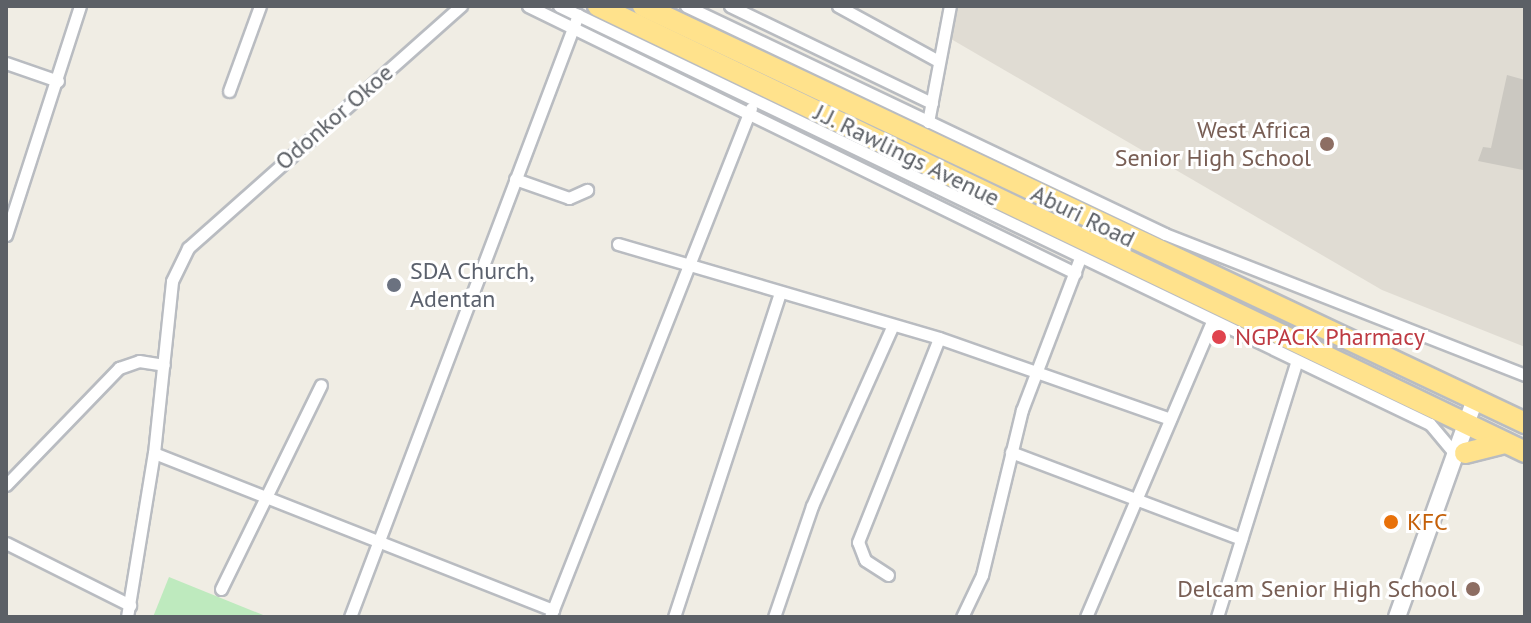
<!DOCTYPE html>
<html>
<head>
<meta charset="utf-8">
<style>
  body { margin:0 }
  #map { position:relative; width:1531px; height:623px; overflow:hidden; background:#f0ede4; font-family:"PT Sans",sans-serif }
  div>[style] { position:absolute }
  .education>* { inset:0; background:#e0dcd3 }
  .green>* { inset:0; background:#beeabe }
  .building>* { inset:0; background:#cbc8c1 }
  .roads { filter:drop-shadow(2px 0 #b9bcc1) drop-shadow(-2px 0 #b9bcc1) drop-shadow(0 2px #b9bcc1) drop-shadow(0 -2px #b9bcc1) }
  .street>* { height:11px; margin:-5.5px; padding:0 5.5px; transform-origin:5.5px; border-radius:5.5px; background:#fff }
  .secondary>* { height:16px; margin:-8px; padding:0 8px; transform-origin:8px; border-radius:8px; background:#fff }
  .highway>* { height:20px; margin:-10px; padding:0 10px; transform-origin:10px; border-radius:10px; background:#ffe28c }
  .dots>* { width:22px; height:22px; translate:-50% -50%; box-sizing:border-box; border:4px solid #fff; border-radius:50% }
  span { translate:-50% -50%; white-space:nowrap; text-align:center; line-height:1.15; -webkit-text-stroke:6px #fff; paint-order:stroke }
  .street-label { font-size:24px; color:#5c6066 }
  .education-label { font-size:24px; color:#785e54 }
  .right { translate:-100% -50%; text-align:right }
  .worship-label { font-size:24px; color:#5b616d }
  .left { translate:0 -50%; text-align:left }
  .health-label { font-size:24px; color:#be3a42 }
  .food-label { font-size:24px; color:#c56008 }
  .frame { position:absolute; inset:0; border:8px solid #5c6066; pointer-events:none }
</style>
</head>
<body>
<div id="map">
  <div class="education">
    <div style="clip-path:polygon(949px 6px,1525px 6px,1525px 347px,1382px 290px,939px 32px)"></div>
  </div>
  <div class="green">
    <div style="clip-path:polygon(169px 577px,268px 617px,153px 617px)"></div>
  </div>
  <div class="building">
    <div style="clip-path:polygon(1507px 75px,1525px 80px,1523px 170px,1478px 161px,1483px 147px,1491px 148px)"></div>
  </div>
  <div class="roads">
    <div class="street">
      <div style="left:528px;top:6px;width:609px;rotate:26.02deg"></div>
      <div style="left:559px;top:6px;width:966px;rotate:25.64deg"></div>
      <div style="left:1430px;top:424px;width:38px;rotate:50deg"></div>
      <div style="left:686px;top:6px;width:530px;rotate:25.45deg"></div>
      <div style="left:1165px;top:234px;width:387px;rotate:21.4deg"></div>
      <div style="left:730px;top:6px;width:224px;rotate:25.7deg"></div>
      <div style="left:838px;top:6px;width:111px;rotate:28.7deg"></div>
      <div style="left:6px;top:63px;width:55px;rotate:19.1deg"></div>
      <div style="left:229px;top:91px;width:90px;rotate:-70deg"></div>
      <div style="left:928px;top:122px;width:118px;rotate:-79.3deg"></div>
      <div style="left:515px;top:179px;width:57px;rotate:19.4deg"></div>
      <div style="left:569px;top:198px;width:20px;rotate:-24deg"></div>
      <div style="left:6px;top:235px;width:241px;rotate:-72.1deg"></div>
      <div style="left:618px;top:244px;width:334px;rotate:16.3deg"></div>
      <div style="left:939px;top:338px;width:245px;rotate:19.3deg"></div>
      <div style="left:1011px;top:452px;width:246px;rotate:20.7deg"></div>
      <div style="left:154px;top:453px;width:429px;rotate:21.5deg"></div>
      <div style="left:6px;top:485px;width:163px;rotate:-46deg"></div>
      <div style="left:119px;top:368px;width:21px;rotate:-19deg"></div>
      <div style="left:139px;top:361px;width:25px;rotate:9deg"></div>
      <div style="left:6px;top:543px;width:139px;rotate:26.6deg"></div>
      <div style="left:888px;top:575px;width:27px;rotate:-147deg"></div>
      <div style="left:865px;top:560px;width:19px;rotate:-111deg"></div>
      <div style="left:858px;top:542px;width:219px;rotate:-68.3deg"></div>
      <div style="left:221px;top:589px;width:227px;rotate:-63.9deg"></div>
      <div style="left:127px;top:617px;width:166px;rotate:-80.7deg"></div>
      <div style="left:154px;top:453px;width:173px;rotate:-84deg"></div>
      <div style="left:172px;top:281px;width:37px;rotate:-64deg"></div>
      <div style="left:188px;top:248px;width:365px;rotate:-41.6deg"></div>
      <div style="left:350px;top:617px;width:644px;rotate:-69.26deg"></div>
      <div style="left:550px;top:617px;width:547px;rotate:-68.45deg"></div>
      <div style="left:674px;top:617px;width:342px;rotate:-71.9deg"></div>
      <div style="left:774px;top:617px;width:117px;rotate:-71.1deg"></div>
      <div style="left:812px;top:506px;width:196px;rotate:-65.9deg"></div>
      <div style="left:962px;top:617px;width:47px;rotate:-64.5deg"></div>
      <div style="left:982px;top:575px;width:170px;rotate:-76.4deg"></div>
      <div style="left:1022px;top:410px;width:163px;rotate:-69.1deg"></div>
      <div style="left:1086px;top:617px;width:321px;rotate:-66.9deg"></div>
      <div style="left:1217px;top:617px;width:265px;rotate:-72.7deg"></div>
    </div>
    <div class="secondary">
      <div style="left:1397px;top:617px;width:228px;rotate:-70.3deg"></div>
    </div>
    <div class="highway">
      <div style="left:598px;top:6px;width:1029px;rotate:25.69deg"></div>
      <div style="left:643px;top:6px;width:976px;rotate:25.3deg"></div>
      <div style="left:1465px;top:453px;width:41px;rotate:-14deg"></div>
    </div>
  </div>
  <div class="dots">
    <div style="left:1327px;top:144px;background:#8d6e63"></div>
    <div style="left:394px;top:285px;background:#6b7280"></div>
    <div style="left:1219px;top:337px;background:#e0444e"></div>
    <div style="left:1391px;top:522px;background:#e8710a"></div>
    <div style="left:1473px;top:589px;background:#8d6e63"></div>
  </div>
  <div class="street-label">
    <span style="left:334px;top:117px;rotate:-41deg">Odonkor Okoe</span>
    <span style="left:907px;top:155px;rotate:26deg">J.J. Rawlings Avenue</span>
    <span style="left:1083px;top:216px;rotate:26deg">Aburi Road</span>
  </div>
  <div class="education-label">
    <span class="right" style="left:1311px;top:144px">West Africa<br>Senior High School</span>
    <span class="right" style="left:1457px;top:589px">Delcam Senior High School</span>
  </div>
  <div class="worship-label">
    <span class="left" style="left:410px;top:285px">SDA Church,<br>Adentan</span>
  </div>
  <div class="health-label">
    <span class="left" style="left:1235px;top:337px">NGPACK Pharmacy</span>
  </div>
  <div class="food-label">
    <span class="left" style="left:1407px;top:522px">KFC</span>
  </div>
  <div class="frame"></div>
</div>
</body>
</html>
